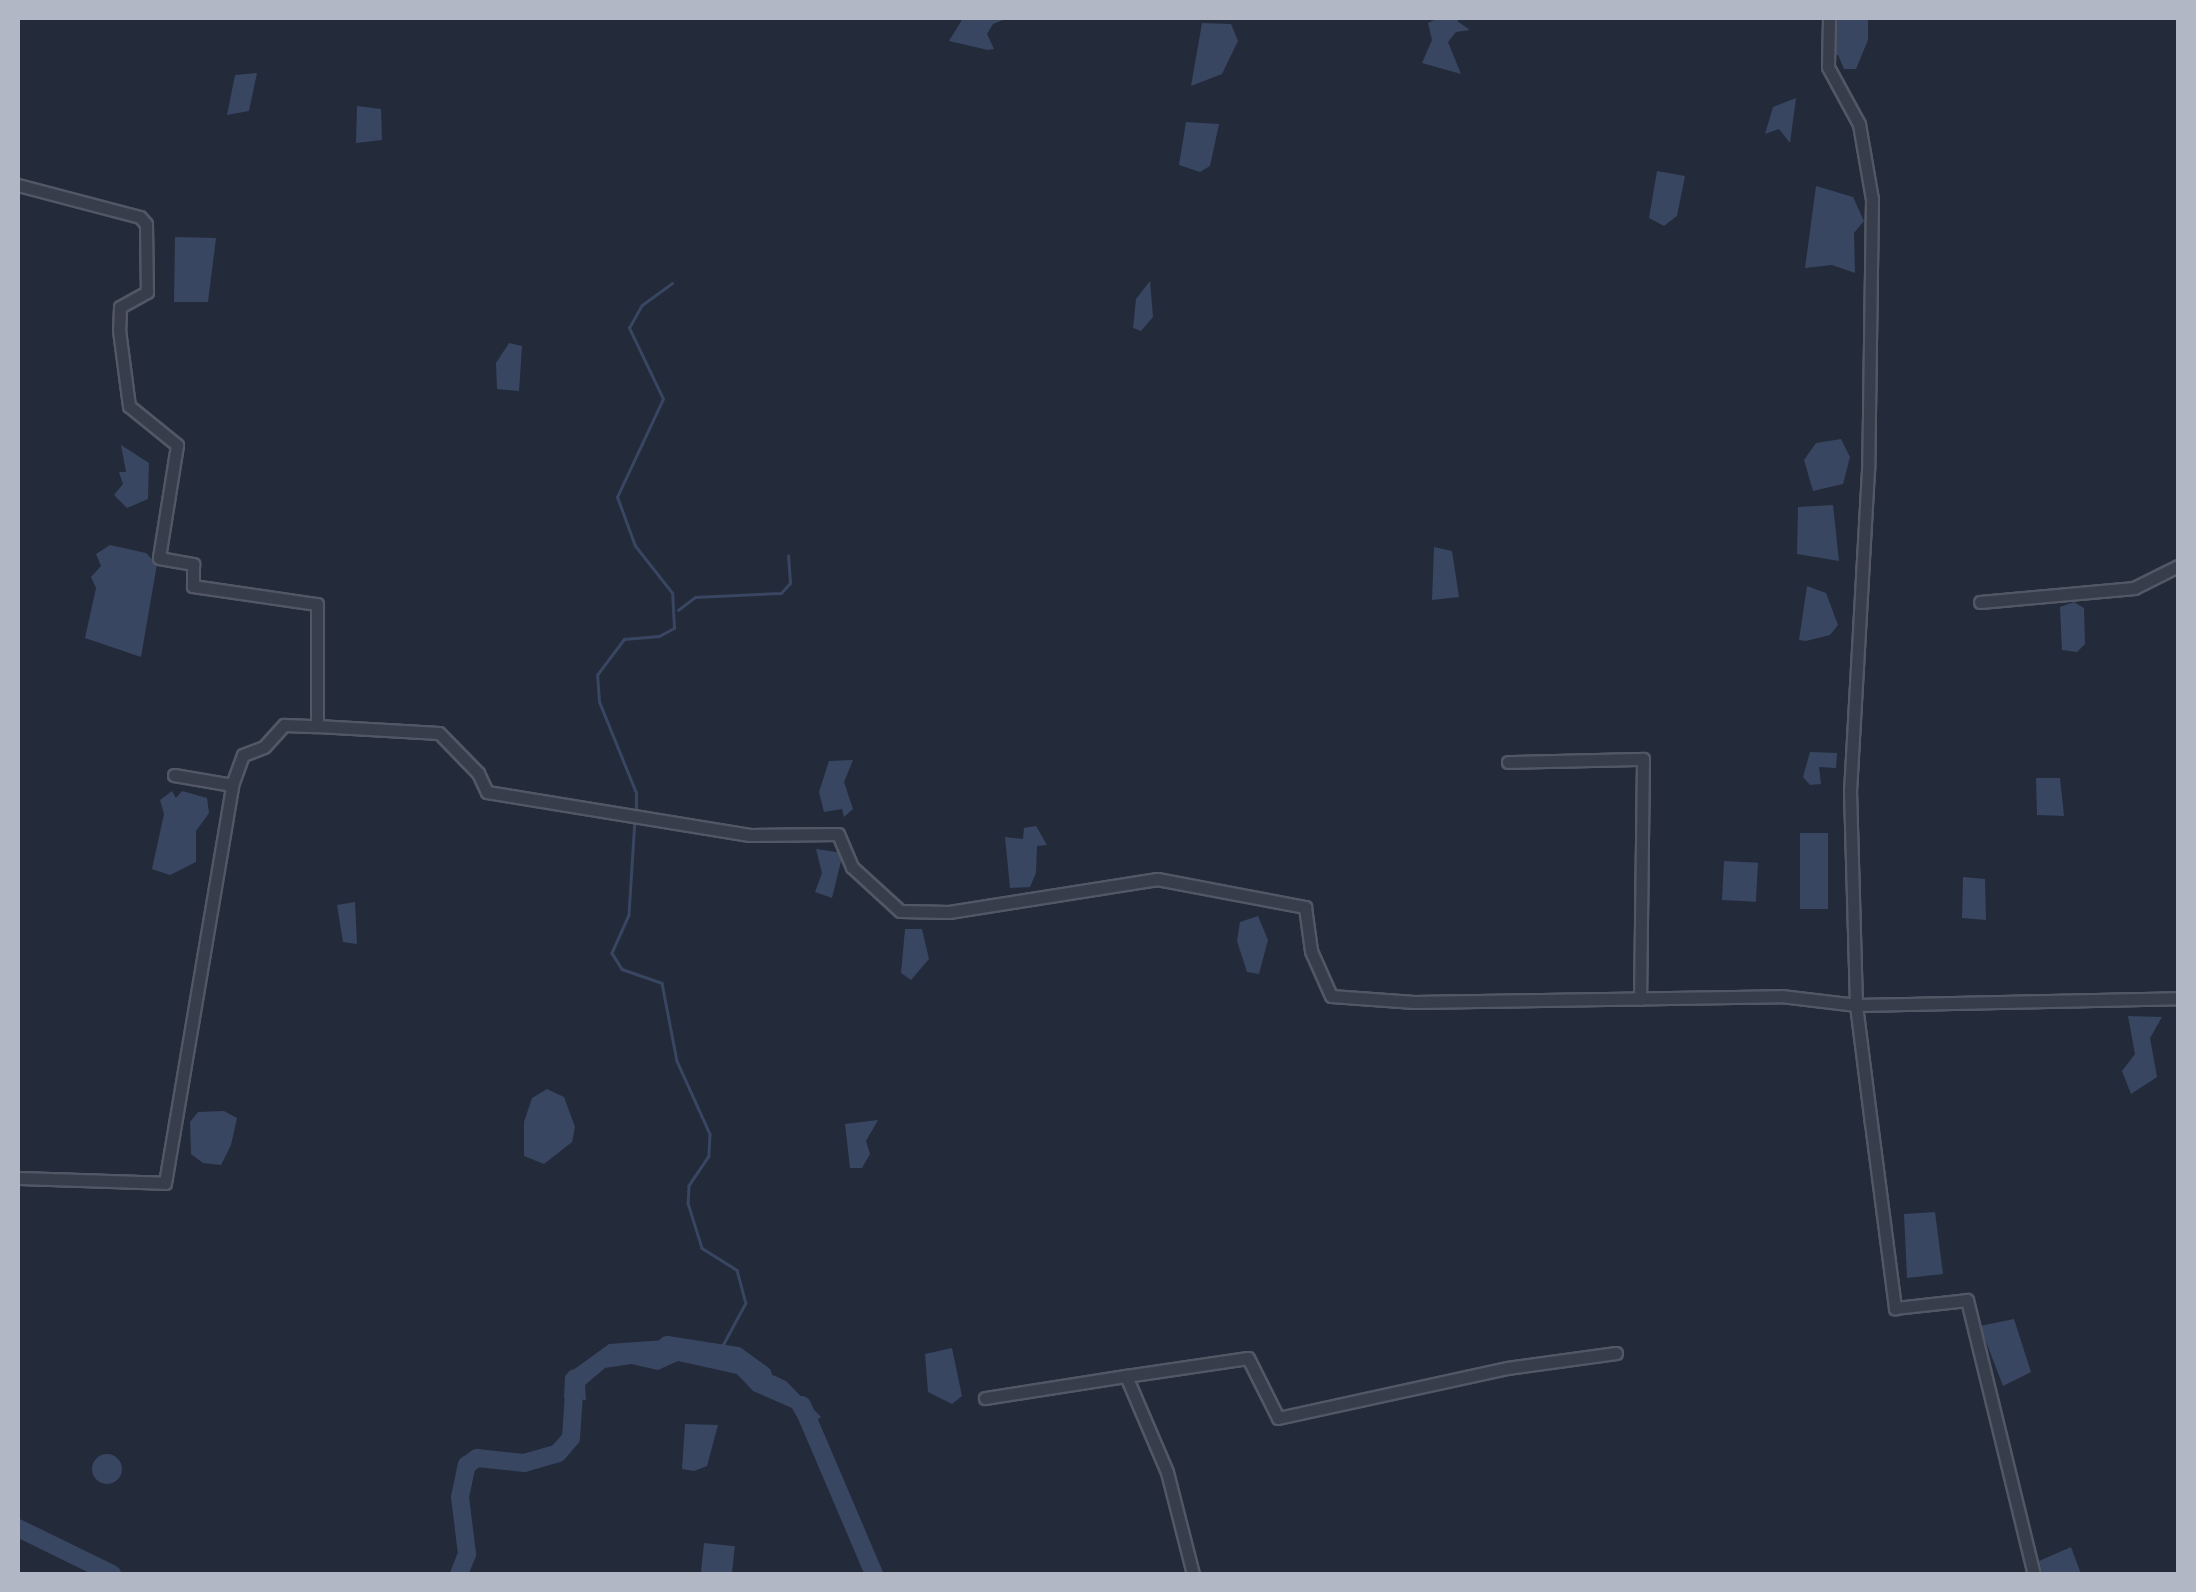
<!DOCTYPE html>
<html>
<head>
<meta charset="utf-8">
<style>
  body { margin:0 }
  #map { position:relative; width:2196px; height:1592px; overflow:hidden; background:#232a39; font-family:"Roboto Condensed",sans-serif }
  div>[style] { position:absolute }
  .water>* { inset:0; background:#394662; transform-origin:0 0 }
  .round { border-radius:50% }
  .stream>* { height:2.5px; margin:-1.25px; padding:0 1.25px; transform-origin:1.25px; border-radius:1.25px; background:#394662 }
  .river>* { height:18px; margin:-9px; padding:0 9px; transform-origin:9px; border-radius:9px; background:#394662 }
  .roads { filter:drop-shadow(2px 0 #525765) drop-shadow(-2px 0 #525765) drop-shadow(0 2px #525765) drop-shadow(0 -2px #525765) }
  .minor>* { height:11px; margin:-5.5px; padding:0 5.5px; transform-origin:5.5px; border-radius:5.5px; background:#373d4a }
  span { translate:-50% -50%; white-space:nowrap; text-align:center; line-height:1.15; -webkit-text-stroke:8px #1c222f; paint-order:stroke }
  .frame { position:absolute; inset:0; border:20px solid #b2b7c6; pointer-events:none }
</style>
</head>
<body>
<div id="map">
  <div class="water">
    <div style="clip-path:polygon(963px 18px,1008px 18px,993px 24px,987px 34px,994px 49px,988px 50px,949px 41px)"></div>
    <div style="clip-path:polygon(1438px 18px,1462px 18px,1457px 21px,1470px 30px,1456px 32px,1448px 42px,1461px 74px,1422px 63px,1432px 40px,1428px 23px)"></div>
    <div style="clip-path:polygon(1829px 18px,1868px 18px,1868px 40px,1856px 69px,1844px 69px,1838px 55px,1828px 56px)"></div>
    <div style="clip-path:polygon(1202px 23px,1231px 24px,1238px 41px,1222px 74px,1191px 86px)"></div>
    <div style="clip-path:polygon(257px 73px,249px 111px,227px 115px,235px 75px)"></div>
    <div style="clip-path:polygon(1796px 98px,1790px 143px,1779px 129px,1765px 134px,1773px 107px)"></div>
    <div style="clip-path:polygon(357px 106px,381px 109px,382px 140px,356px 143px)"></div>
    <div style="clip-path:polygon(1186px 122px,1219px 124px,1210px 166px,1200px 172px,1179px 165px)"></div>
    <div style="clip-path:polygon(1657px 171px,1685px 176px,1677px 216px,1664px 226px,1649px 218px)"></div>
    <div style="clip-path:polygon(1816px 186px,1853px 197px,1864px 221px,1854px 233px,1855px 273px,1832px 265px,1805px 268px)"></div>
    <div style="clip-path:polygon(175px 237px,216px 238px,208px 302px,174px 302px)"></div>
    <div style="clip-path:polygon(1150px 281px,1153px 317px,1141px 331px,1133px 328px,1136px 299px)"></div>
    <div style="clip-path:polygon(509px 343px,522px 346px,519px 391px,497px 389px,496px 363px)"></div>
    <div style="clip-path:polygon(1841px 439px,1850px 457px,1843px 484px,1813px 491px,1804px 460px,1816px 443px)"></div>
    <div style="clip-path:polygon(121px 445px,149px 463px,148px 499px,127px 508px,114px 495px,123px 484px,119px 472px,126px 472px)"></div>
    <div style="clip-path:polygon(1833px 505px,1839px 561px,1797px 554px,1798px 507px)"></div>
    <div style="clip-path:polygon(110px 545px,146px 553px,157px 564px,141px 657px,85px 638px,96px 588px,91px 577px,101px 566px,96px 554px)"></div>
    <div style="clip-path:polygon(1434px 547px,1452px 551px,1459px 597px,1432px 600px)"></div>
    <div style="clip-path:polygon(1807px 586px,1826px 593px,1838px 625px,1830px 635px,1806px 641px,1799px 640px)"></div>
    <div style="clip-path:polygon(2074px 602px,2084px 608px,2085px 644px,2077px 652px,2062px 650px,2060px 607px)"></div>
    <div style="clip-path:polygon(1810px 752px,1837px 753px,1836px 768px,1819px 767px,1821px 784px,1810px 785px,1803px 777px)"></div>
    <div style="clip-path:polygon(853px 760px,844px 782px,853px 809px,844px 817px,842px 809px,824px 812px,819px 792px,829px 761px)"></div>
    <div style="clip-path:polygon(2036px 778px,2060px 778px,2064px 816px,2037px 815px)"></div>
    <div style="clip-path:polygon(172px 791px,176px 798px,182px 791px,207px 798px,209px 813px,196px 831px,196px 862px,170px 875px,152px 869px,164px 814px,160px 800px)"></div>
    <div style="clip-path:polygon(1036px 826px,1047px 845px,1037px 846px,1036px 873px,1030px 887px,1010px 888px,1005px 837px,1023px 839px,1024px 828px)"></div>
    <div style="left:1800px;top:833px;width:28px;height:76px"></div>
    <div style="clip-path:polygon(816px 849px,843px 853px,832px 898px,815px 892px,822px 873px)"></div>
    <div style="left:1724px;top:861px;width:34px;height:39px;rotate:3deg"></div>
    <div style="clip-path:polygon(1963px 877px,1985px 879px,1986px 920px,1962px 918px)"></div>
    <div style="clip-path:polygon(355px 902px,357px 944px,343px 942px,337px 905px)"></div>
    <div style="clip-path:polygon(1258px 916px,1268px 940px,1259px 974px,1247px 972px,1237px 941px,1240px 922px)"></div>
    <div style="clip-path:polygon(905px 929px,922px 929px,929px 959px,911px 980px,901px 973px)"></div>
    <div style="clip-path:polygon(2128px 1016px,2162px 1017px,2150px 1038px,2157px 1077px,2131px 1094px,2122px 1071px,2135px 1054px)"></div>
    <div style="clip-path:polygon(547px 1089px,564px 1097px,575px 1127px,572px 1142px,544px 1164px,524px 1156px,524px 1122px,532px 1098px)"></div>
    <div style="clip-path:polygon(224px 1111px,237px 1118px,231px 1145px,221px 1165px,203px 1163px,191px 1154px,190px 1122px,198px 1112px)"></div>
    <div style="clip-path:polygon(878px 1120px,866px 1141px,870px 1154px,862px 1168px,850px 1168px,845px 1124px)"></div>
    <div style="clip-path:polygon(1935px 1212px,1943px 1274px,1907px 1278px,1904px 1214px)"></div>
    <div style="clip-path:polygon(2014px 1319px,2031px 1372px,2003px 1386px,1980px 1326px)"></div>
    <div style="clip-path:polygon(665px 1340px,733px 1357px,786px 1381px,821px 1417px,804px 1429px,792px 1408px,753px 1391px,737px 1374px,678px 1361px,658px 1370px,631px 1364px,605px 1368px,585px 1385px,586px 1400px,564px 1398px,565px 1376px,609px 1344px)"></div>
    <div style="clip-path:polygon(952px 1348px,962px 1396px,952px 1404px,928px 1392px,925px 1354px)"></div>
    <div style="clip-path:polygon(685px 1424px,718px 1425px,707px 1466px,694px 1471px,682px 1469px)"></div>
    <div class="round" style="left:92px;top:1454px;width:30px;height:30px"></div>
    <div style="left:704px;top:1543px;width:31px;height:31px;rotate:6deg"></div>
    <div style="clip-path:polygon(2071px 1547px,2081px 1574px,2043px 1574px,2039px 1561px)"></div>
  </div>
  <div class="stream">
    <div style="left:678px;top:610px;width:21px;rotate:-37deg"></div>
    <div style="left:695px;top:597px;width:86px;rotate:-2.7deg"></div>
    <div style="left:781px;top:593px;width:13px;rotate:-48deg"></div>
    <div style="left:790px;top:583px;width:27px;rotate:-94deg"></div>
    <div style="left:636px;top:811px;width:18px;rotate:-90deg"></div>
    <div style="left:636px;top:793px;width:98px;rotate:-112.1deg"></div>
    <div style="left:599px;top:702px;width:27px;rotate:-94deg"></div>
    <div style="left:597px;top:675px;width:45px;rotate:-53.1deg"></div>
    <div style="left:624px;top:639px;width:35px;rotate:-5deg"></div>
    <div style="left:659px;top:636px;width:17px;rotate:-28deg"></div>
    <div style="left:674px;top:628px;width:35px;rotate:-93deg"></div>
    <div style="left:672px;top:593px;width:60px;rotate:-128.2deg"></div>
    <div style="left:635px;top:546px;width:52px;rotate:-110.2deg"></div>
    <div style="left:617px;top:497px;width:108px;rotate:-64.9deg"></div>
    <div style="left:663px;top:399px;width:79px;rotate:-115.6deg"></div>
    <div style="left:629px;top:328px;width:26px;rotate:-61deg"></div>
    <div style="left:642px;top:305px;width:37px;rotate:-36deg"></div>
    <div style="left:635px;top:819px;width:96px;rotate:93.6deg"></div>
    <div style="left:629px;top:915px;width:42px;rotate:114.1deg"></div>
    <div style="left:612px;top:953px;width:19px;rotate:58deg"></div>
    <div style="left:622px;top:969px;width:42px;rotate:19.3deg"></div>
    <div style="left:662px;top:983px;width:79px;rotate:79.1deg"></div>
    <div style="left:677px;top:1061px;width:80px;rotate:65.7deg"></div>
    <div style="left:710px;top:1134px;width:22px;rotate:93deg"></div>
    <div style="left:709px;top:1156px;width:36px;rotate:124deg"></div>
    <div style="left:689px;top:1186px;width:17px;rotate:93deg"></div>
    <div style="left:688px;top:1203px;width:47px;rotate:72.7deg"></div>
    <div style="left:702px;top:1248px;width:41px;rotate:32.2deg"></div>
    <div style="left:737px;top:1270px;width:34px;rotate:75deg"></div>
    <div style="left:746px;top:1303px;width:55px;rotate:118.4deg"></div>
  </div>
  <div class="river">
    <div style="left:667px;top:1345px;width:71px;rotate:8.9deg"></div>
    <div style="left:737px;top:1356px;width:32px;rotate:36deg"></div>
    <div style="left:802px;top:1405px;width:184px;rotate:66.9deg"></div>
    <div style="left:18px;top:1528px;width:105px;rotate:26.1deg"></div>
    <div style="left:459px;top:1574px;width:22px;rotate:-68deg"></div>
    <div style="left:467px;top:1554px;width:57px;rotate:-97deg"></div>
    <div style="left:460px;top:1497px;width:33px;rotate:-78deg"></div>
    <div style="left:467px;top:1465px;width:12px;rotate:-35deg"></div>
    <div style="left:477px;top:1458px;width:47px;rotate:6.1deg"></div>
    <div style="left:524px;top:1463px;width:35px;rotate:-16deg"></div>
    <div style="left:558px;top:1453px;width:20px;rotate:-49deg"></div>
    <div style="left:571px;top:1438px;width:60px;rotate:-86.2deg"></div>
  </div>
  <div class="roads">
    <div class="minor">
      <div style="left:1829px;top:18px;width:49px;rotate:91.2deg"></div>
      <div style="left:1828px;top:67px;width:65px;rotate:61.5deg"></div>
      <div style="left:1859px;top:124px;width:76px;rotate:80.2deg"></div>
      <div style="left:1872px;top:199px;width:271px;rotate:90.8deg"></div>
      <div style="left:1868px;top:470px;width:321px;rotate:93.2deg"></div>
      <div style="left:1850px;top:790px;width:215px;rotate:88.4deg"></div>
      <div style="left:1856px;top:1005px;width:119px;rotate:82.8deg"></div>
      <div style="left:1871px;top:1123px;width:187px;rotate:82.6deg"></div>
      <div style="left:1895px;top:1308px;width:72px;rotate:-6.3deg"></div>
      <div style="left:1967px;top:1300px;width:282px;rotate:76.3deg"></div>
      <div style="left:18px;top:185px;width:126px;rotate:14.7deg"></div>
      <div style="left:140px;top:217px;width:9px;rotate:49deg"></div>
      <div style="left:146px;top:224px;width:68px;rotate:89.2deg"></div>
      <div style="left:147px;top:292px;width:31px;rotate:151deg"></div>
      <div style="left:120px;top:307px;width:23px;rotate:92deg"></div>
      <div style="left:119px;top:330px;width:77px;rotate:82.5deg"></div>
      <div style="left:129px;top:406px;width:62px;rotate:39.1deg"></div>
      <div style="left:177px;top:445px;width:114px;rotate:99.1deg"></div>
      <div style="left:159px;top:558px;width:35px;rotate:10deg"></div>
      <div style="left:193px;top:564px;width:22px;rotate:90deg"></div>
      <div style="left:193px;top:586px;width:125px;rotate:8.3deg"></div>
      <div style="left:317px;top:604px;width:122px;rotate:90deg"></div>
      <div style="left:317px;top:726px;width:122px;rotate:3.3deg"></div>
      <div style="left:439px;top:733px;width:56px;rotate:45.7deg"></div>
      <div style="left:478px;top:773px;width:21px;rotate:65deg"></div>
      <div style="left:487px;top:792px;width:266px;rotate:9.3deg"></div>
      <div style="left:750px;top:835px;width:88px;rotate:-0.7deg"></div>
      <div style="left:838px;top:834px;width:36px;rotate:67deg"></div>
      <div style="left:852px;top:867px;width:65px;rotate:42.5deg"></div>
      <div style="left:900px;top:911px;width:49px;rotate:1.2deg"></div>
      <div style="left:949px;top:912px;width:211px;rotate:-9deg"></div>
      <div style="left:1157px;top:879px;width:151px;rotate:10.7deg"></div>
      <div style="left:1305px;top:907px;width:44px;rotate:82.2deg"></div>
      <div style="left:1311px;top:951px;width:49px;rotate:66deg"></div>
      <div style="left:1331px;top:996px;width:83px;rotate:4.1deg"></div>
      <div style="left:1414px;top:1002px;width:367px;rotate:-0.9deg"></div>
      <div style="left:1781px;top:996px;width:76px;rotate:6.8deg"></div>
      <div style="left:1856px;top:1005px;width:322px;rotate:-1.2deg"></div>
      <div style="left:1980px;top:602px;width:155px;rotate:-5.2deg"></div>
      <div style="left:2134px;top:588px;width:49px;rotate:-26.6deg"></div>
      <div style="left:1508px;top:762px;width:135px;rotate:-1.3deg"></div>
      <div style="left:1643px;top:759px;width:240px;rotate:90.7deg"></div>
      <div style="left:174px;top:775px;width:59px;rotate:9.8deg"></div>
      <div style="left:18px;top:1178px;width:147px;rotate:1.9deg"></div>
      <div style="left:165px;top:1183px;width:404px;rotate:-80.4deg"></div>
      <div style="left:232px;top:785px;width:32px;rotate:-70deg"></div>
      <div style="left:243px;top:755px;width:22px;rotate:-21deg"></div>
      <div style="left:264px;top:747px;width:30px;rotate:-48deg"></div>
      <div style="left:284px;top:725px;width:33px;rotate:2deg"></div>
      <div style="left:985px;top:1398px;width:143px;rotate:-8.9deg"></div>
      <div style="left:1193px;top:1574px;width:105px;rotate:-104.3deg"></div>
      <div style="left:1167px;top:1472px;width:104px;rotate:-113.1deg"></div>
      <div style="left:1126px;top:1376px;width:123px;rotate:-8.4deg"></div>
      <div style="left:1248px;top:1358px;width:67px;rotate:63.4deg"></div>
      <div style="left:1278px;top:1418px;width:234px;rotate:-12.3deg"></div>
      <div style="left:1507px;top:1368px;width:110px;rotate:-7.8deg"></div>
    </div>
  </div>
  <div class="frame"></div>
</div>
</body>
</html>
